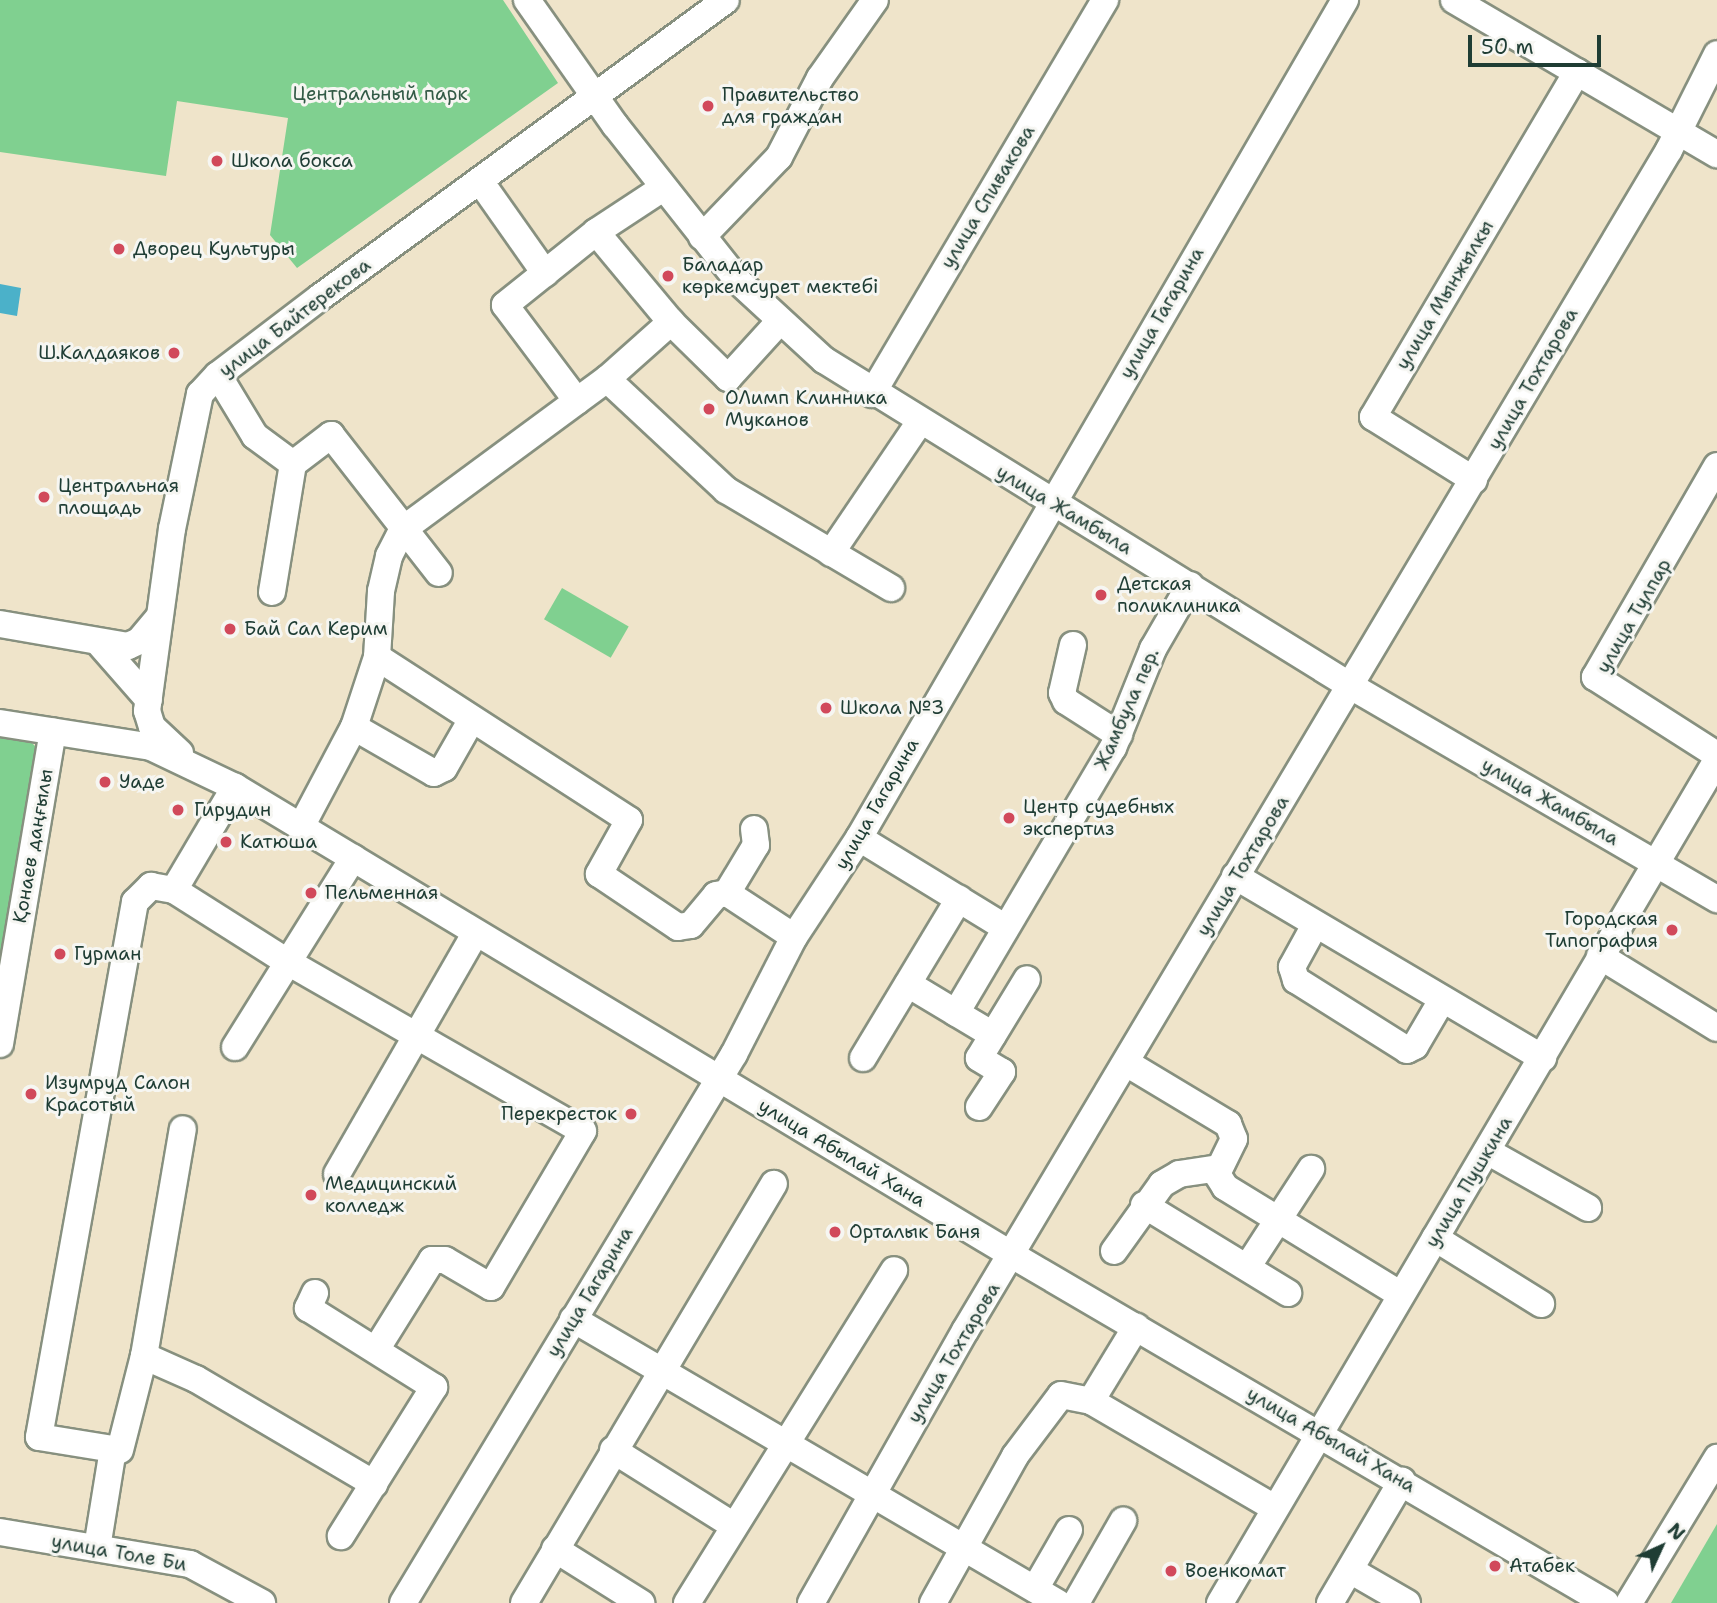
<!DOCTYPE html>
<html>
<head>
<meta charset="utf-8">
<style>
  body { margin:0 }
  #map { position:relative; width:1717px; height:1603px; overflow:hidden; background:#efe4ca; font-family:"Shantell Sans",sans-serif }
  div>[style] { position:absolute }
  .green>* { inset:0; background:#80d090; transform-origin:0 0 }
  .water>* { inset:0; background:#4bb1c9 }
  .roads { filter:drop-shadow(2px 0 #87907f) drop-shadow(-2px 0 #87907f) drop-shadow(0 2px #87907f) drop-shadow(0 -2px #87907f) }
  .minor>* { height:26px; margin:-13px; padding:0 13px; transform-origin:13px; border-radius:13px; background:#fff }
  .dots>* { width:19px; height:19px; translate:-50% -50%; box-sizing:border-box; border:4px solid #f6f6f2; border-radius:50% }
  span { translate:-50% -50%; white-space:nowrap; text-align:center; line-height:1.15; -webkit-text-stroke:6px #f6f6f2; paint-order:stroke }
  .park-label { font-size:19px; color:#325a46 }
  .poi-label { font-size:19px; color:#1f3d34 }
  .left { translate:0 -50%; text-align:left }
  .right { translate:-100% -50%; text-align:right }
  .street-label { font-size:19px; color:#1f3d34 }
  .north { position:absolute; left:1626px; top:1512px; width:70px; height:70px; -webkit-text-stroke:5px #f6f6f2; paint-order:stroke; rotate:45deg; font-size:19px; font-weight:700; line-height:28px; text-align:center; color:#1f3d34 }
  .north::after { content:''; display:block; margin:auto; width:24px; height:32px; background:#1f3d34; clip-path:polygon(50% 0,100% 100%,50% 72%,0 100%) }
  .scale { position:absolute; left:1468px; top:35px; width:133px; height:32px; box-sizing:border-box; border:4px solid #1f3d34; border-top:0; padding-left:9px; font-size:21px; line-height:24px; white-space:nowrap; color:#1f3d34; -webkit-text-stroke:5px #f6f6f2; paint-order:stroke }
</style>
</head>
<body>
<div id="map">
  <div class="green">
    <div style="clip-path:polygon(0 0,503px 0,558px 83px,297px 268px,270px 235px,288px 118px,177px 101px,166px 176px,0 152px)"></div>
    <div style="left:562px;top:588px;width:77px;height:36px;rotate:30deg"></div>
    <div style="clip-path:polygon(0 734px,29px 740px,41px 752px,0 994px)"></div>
    <div style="clip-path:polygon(1717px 1524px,1717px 1603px,1671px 1603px)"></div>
  </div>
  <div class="water">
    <div style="clip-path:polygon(0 284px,21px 288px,17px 316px,0 313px)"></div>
  </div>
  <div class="roads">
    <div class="minor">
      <div style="left:527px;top:0;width:153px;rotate:54.9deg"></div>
      <div style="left:615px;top:125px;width:199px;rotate:51.7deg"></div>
      <div style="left:738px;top:281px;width:117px;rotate:42.6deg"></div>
      <div style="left:824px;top:360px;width:617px;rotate:31.76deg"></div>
      <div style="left:1349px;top:685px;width:426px;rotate:30.2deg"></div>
      <div style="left:1454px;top:0;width:305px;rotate:30.4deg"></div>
      <div style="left:480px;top:181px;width:113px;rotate:54.8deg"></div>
      <div style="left:596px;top:232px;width:117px;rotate:50.2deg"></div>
      <div style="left:671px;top:322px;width:80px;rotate:44.5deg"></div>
      <div style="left:728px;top:378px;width:74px;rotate:-47.7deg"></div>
      <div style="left:702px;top:237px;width:111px;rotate:-46.1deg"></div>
      <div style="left:779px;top:157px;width:89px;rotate:-62.6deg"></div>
      <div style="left:820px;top:78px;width:95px;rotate:-54.8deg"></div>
      <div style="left:218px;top:375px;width:71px;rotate:58.8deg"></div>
      <div style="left:255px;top:436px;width:47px;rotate:36.4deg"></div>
      <div style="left:607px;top:379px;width:163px;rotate:43deg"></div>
      <div style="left:726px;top:490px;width:192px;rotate:30.7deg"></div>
      <div style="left:872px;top:394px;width:458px;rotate:-59.4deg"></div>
      <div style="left:577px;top:401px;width:120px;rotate:-126.9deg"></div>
      <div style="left:505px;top:305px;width:117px;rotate:-38.7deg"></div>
      <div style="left:596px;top:232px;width:80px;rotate:-33.3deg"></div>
      <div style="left:1717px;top:466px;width:244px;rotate:120deg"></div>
      <div style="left:1595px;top:677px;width:145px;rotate:32.6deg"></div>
      <div style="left:1474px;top:480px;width:119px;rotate:-148deg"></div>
      <div style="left:1373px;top:417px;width:401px;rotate:-59.4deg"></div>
      <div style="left:831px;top:553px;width:157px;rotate:-55.9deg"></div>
      <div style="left:272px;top:592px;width:130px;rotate:-80.7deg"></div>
      <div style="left:293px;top:464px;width:48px;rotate:-37.3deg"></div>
      <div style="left:331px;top:435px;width:175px;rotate:52deg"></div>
      <div style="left:0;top:624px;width:130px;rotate:9.8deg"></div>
      <div style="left:128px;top:646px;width:12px;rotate:-24deg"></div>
      <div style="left:139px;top:641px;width:30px;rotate:-50deg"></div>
      <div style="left:98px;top:642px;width:77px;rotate:48.7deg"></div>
      <div style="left:1073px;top:645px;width:49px;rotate:102.9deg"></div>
      <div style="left:1062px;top:693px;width:9px;rotate:63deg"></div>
      <div style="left:1066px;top:701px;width:63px;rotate:32.7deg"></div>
      <div style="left:377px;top:657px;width:300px;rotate:32.9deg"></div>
      <div style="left:629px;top:820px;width:62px;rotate:119.1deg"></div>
      <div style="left:599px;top:874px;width:95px;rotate:33.9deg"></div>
      <div style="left:678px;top:927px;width:13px;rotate:-9deg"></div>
      <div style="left:691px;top:925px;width:39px;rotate:-50deg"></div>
      <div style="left:716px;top:895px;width:11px;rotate:-10deg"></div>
      <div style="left:727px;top:893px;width:80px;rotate:33.3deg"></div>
      <div style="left:0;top:723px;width:153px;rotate:9deg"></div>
      <div style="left:151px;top:747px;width:93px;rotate:25.5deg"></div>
      <div style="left:235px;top:787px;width:907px;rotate:31.06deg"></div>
      <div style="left:1012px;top:1255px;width:688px;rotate:30.36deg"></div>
      <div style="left:354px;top:727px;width:92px;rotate:29.9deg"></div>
      <div style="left:434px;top:773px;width:11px;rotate:-27deg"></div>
      <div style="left:444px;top:768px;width:56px;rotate:-60.3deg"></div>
      <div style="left:180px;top:753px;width:38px;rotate:-137deg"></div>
      <div style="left:152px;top:727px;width:17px;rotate:-107deg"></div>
      <div style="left:147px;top:711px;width:184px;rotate:-82.2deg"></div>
      <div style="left:172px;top:529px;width:138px;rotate:-78.3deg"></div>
      <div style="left:200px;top:394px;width:26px;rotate:-47deg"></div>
      <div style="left:218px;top:375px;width:127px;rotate:-37.3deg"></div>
      <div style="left:319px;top:298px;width:504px;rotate:-36.21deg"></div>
      <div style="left:301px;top:827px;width:113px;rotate:-62.1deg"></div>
      <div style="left:354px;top:727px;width:74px;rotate:-71.8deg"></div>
      <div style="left:377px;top:657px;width:66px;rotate:-86.5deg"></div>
      <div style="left:381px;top:591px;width:36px;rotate:-77deg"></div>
      <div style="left:389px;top:556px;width:29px;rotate:-63deg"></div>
      <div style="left:402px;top:530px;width:255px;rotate:-36.4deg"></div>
      <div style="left:607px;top:379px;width:86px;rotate:-41.7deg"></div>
      <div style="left:859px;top:838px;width:172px;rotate:31.5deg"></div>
      <div style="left:1235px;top:876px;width:358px;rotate:30.6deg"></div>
      <div style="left:174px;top:890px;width:120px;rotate:-59.4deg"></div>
      <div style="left:727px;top:893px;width:56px;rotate:-58.9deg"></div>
      <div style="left:756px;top:845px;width:16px;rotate:-97deg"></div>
      <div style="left:1315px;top:925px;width:48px;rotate:118.7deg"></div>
      <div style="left:1292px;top:967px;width:14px;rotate:73deg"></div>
      <div style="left:1296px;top:980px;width:131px;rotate:32.2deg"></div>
      <div style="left:1407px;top:1050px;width:9px;rotate:-27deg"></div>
      <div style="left:1415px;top:1046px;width:53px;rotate:-59.6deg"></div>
      <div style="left:1600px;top:956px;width:137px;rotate:31.6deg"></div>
      <div style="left:908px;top:984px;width:99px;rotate:31deg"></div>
      <div style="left:956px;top:1013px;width:308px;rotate:-59.4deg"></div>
      <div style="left:1113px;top:748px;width:107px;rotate:-68deg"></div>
      <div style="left:1153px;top:649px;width:74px;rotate:-60deg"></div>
      <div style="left:0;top:1044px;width:317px;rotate:-80.4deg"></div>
      <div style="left:235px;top:1047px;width:223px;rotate:-58deg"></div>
      <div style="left:863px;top:1058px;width:186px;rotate:-58.9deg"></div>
      <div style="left:1128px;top:1064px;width:117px;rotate:31deg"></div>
      <div style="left:1228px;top:1124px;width:16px;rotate:68deg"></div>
      <div style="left:1234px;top:1139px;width:39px;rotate:116deg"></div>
      <div style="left:1217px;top:1174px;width:15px;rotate:58deg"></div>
      <div style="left:1225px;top:1187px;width:206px;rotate:31.5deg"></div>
      <div style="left:979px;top:1107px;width:42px;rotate:-56.7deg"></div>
      <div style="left:1002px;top:1072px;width:27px;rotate:-149deg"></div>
      <div style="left:979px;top:1058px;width:92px;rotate:-58.7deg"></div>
      <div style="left:1487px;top:1151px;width:116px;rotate:29.4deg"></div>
      <div style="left:337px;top:1174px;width:277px;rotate:-60.1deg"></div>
      <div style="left:1144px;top:1205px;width:169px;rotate:31.4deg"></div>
      <div style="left:1435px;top:1238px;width:125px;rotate:31.9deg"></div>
      <div style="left:1114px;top:1251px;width:82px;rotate:-54.4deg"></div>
      <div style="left:1162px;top:1184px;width:20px;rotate:-30deg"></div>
      <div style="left:1179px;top:1174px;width:40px;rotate:-8.5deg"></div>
      <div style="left:1248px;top:1266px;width:116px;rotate:-57deg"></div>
      <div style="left:315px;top:1293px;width:17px;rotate:115deg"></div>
      <div style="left:308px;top:1308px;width:149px;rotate:32.1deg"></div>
      <div style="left:434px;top:1387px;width:176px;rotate:122deg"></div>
      <div style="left:573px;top:1319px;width:562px;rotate:30.35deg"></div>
      <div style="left:144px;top:1356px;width:57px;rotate:23.9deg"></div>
      <div style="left:196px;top:1379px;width:207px;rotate:30.5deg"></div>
      <div style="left:1091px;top:1401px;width:87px;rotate:-58.7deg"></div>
      <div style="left:120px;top:1450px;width:97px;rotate:-75.7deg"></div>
      <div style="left:144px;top:1356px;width:230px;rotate:-80.3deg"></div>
      <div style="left:613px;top:1450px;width:143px;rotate:32.1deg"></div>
      <div style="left:0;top:1532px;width:193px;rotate:9.6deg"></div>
      <div style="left:190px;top:1564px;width:82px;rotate:28.4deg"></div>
      <div style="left:97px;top:1548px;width:100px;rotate:-80.8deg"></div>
      <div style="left:113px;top:1449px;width:75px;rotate:-170.8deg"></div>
      <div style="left:39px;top:1437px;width:544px;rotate:-79.83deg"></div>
      <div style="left:135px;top:902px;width:23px;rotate:-45deg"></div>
      <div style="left:151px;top:886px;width:23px;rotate:10deg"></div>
      <div style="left:174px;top:890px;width:133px;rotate:32.4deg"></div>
      <div style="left:286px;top:961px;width:342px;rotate:29.8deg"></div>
      <div style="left:583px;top:1131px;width:181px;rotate:120.5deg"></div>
      <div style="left:491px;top:1287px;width:53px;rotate:-149.6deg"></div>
      <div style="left:445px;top:1260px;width:13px;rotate:180deg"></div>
      <div style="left:432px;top:1260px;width:106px;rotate:121.9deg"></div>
      <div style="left:555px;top:1549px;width:102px;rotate:32.1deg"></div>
      <div style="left:1350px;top:1570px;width:66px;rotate:30.1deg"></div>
      <div style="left:1035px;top:1589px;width:68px;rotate:-60deg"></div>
      <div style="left:403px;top:1603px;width:641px;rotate:-58.91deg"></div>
      <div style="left:734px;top:1054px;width:131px;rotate:-62.9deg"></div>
      <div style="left:794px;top:937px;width:118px;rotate:-56.7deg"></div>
      <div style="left:859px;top:838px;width:969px;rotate:-59.89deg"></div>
      <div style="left:524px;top:1603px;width:488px;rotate:-59.2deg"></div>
      <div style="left:687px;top:1603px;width:392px;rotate:-58.1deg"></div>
      <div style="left:811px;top:1603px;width:313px;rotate:-60.5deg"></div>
      <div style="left:965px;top:1331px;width:1375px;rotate:-59.2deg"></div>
      <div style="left:1669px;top:150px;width:107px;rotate:-63.4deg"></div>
      <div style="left:933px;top:1603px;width:168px;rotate:-60.8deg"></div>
      <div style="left:1015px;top:1456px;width:76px;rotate:-53deg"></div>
      <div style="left:1061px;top:1395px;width:31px;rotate:11deg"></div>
      <div style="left:1091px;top:1401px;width:213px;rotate:30.2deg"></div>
      <div style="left:1076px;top:1603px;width:95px;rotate:-60.2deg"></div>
      <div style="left:1220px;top:1603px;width:979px;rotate:-59.48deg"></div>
      <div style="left:1330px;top:1603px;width:142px;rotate:-59.5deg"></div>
      <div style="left:1629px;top:1603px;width:170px;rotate:-58.7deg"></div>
    </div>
  </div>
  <div class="dots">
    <div style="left:708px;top:106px;background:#d1495b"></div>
    <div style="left:217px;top:161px;background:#d1495b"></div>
    <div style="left:119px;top:249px;background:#d1495b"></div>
    <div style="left:668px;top:276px;background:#d1495b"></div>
    <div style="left:174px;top:353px;background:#d1495b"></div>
    <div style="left:709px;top:409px;background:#d1495b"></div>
    <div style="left:44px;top:497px;background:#d1495b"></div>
    <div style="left:1101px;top:595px;background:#d1495b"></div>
    <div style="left:230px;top:629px;background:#d1495b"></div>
    <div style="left:826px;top:708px;background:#d1495b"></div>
    <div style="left:105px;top:782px;background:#d1495b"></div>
    <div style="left:178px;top:810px;background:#d1495b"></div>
    <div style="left:1009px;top:818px;background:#d1495b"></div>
    <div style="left:226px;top:842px;background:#d1495b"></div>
    <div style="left:311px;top:893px;background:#d1495b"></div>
    <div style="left:1672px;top:930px;background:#d1495b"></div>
    <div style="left:60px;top:954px;background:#d1495b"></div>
    <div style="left:31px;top:1094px;background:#d1495b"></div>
    <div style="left:631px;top:1114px;background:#d1495b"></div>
    <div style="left:311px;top:1195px;background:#d1495b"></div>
    <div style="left:835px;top:1232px;background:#d1495b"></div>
    <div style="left:1495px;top:1566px;background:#d1495b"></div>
    <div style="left:1171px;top:1571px;background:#d1495b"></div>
  </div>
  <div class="park-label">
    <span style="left:380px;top:94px">Центральный парк</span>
  </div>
  <div class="poi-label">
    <span class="left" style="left:722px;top:106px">Правительство<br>для граждан</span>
    <span class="left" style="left:231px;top:161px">Школа бокса</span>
    <span class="left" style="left:133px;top:249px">Дворец Культуры</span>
    <span class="left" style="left:682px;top:276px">Баладар<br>көркемсурет мектебі</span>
    <span class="right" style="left:160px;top:353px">Ш.Калдаяков</span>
    <span class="left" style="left:725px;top:409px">ОЛимп Клинника<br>Муканов</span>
    <span class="left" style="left:58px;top:497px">Центральная<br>площадь</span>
    <span class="left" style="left:1117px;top:595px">Детская<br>поликлиника</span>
    <span class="left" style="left:244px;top:629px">Бай Сал Керим</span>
    <span class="left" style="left:840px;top:708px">Школа №3</span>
    <span class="left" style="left:119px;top:782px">Уаде</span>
    <span class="left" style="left:1023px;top:818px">Центр судебных<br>экспертиз</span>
    <span class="left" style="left:194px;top:810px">Гирудин</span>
    <span class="left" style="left:240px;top:842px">Катюша</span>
    <span class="left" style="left:325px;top:893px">Пельменная</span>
    <span class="right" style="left:1658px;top:930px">Городская<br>Типография</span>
    <span class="left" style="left:74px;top:954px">Гурман</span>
    <span class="left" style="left:45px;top:1094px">Изумруд Салон<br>Красотый</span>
    <span class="right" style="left:617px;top:1114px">Перекресток</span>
    <span class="left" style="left:325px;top:1195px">Медицинский<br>колледж</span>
    <span class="left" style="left:849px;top:1232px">Орталык Баня</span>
    <span class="left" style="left:1509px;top:1566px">Атабек</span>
    <span class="left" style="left:1185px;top:1571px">Военкомат</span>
  </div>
  <div class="street-label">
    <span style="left:988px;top:197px;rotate:-59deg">улица Спивакова</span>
    <span style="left:1445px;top:295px;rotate:-59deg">улица Мынжылкы</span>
    <span style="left:1162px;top:313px;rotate:-60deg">улица Гагарина</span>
    <span style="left:295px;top:318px;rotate:-37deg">улица Байтерекова</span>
    <span style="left:1533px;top:379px;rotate:-60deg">улица Тохтарова</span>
    <span style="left:1064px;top:510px;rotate:31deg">улица Жамбыла</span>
    <span style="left:1634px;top:616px;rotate:-60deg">улица Тулпар</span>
    <span style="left:1127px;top:709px;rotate:-66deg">Жамбула пер.</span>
    <span style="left:1550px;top:802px;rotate:30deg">улица Жамбыла</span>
    <span style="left:877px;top:804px;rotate:-60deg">улица Гагарина</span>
    <span style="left:33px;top:846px;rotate:-80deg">Қонаев даңғылы</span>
    <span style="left:1243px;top:866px;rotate:-59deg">улица Тохтарова</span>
    <span style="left:842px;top:1153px;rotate:31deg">улица Абылай Хана</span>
    <span style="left:1469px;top:1182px;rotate:-59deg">улица Пушкина</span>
    <span style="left:590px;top:1292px;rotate:-59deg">улица Гагарина</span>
    <span style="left:954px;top:1353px;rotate:-59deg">улица Тохтарова</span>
    <span style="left:1331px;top:1440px;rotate:30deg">улица Абылай Хана</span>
    <span style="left:119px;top:1553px;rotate:10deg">улица Толе Би</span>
  </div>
  <div class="north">N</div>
  <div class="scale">50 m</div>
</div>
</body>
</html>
